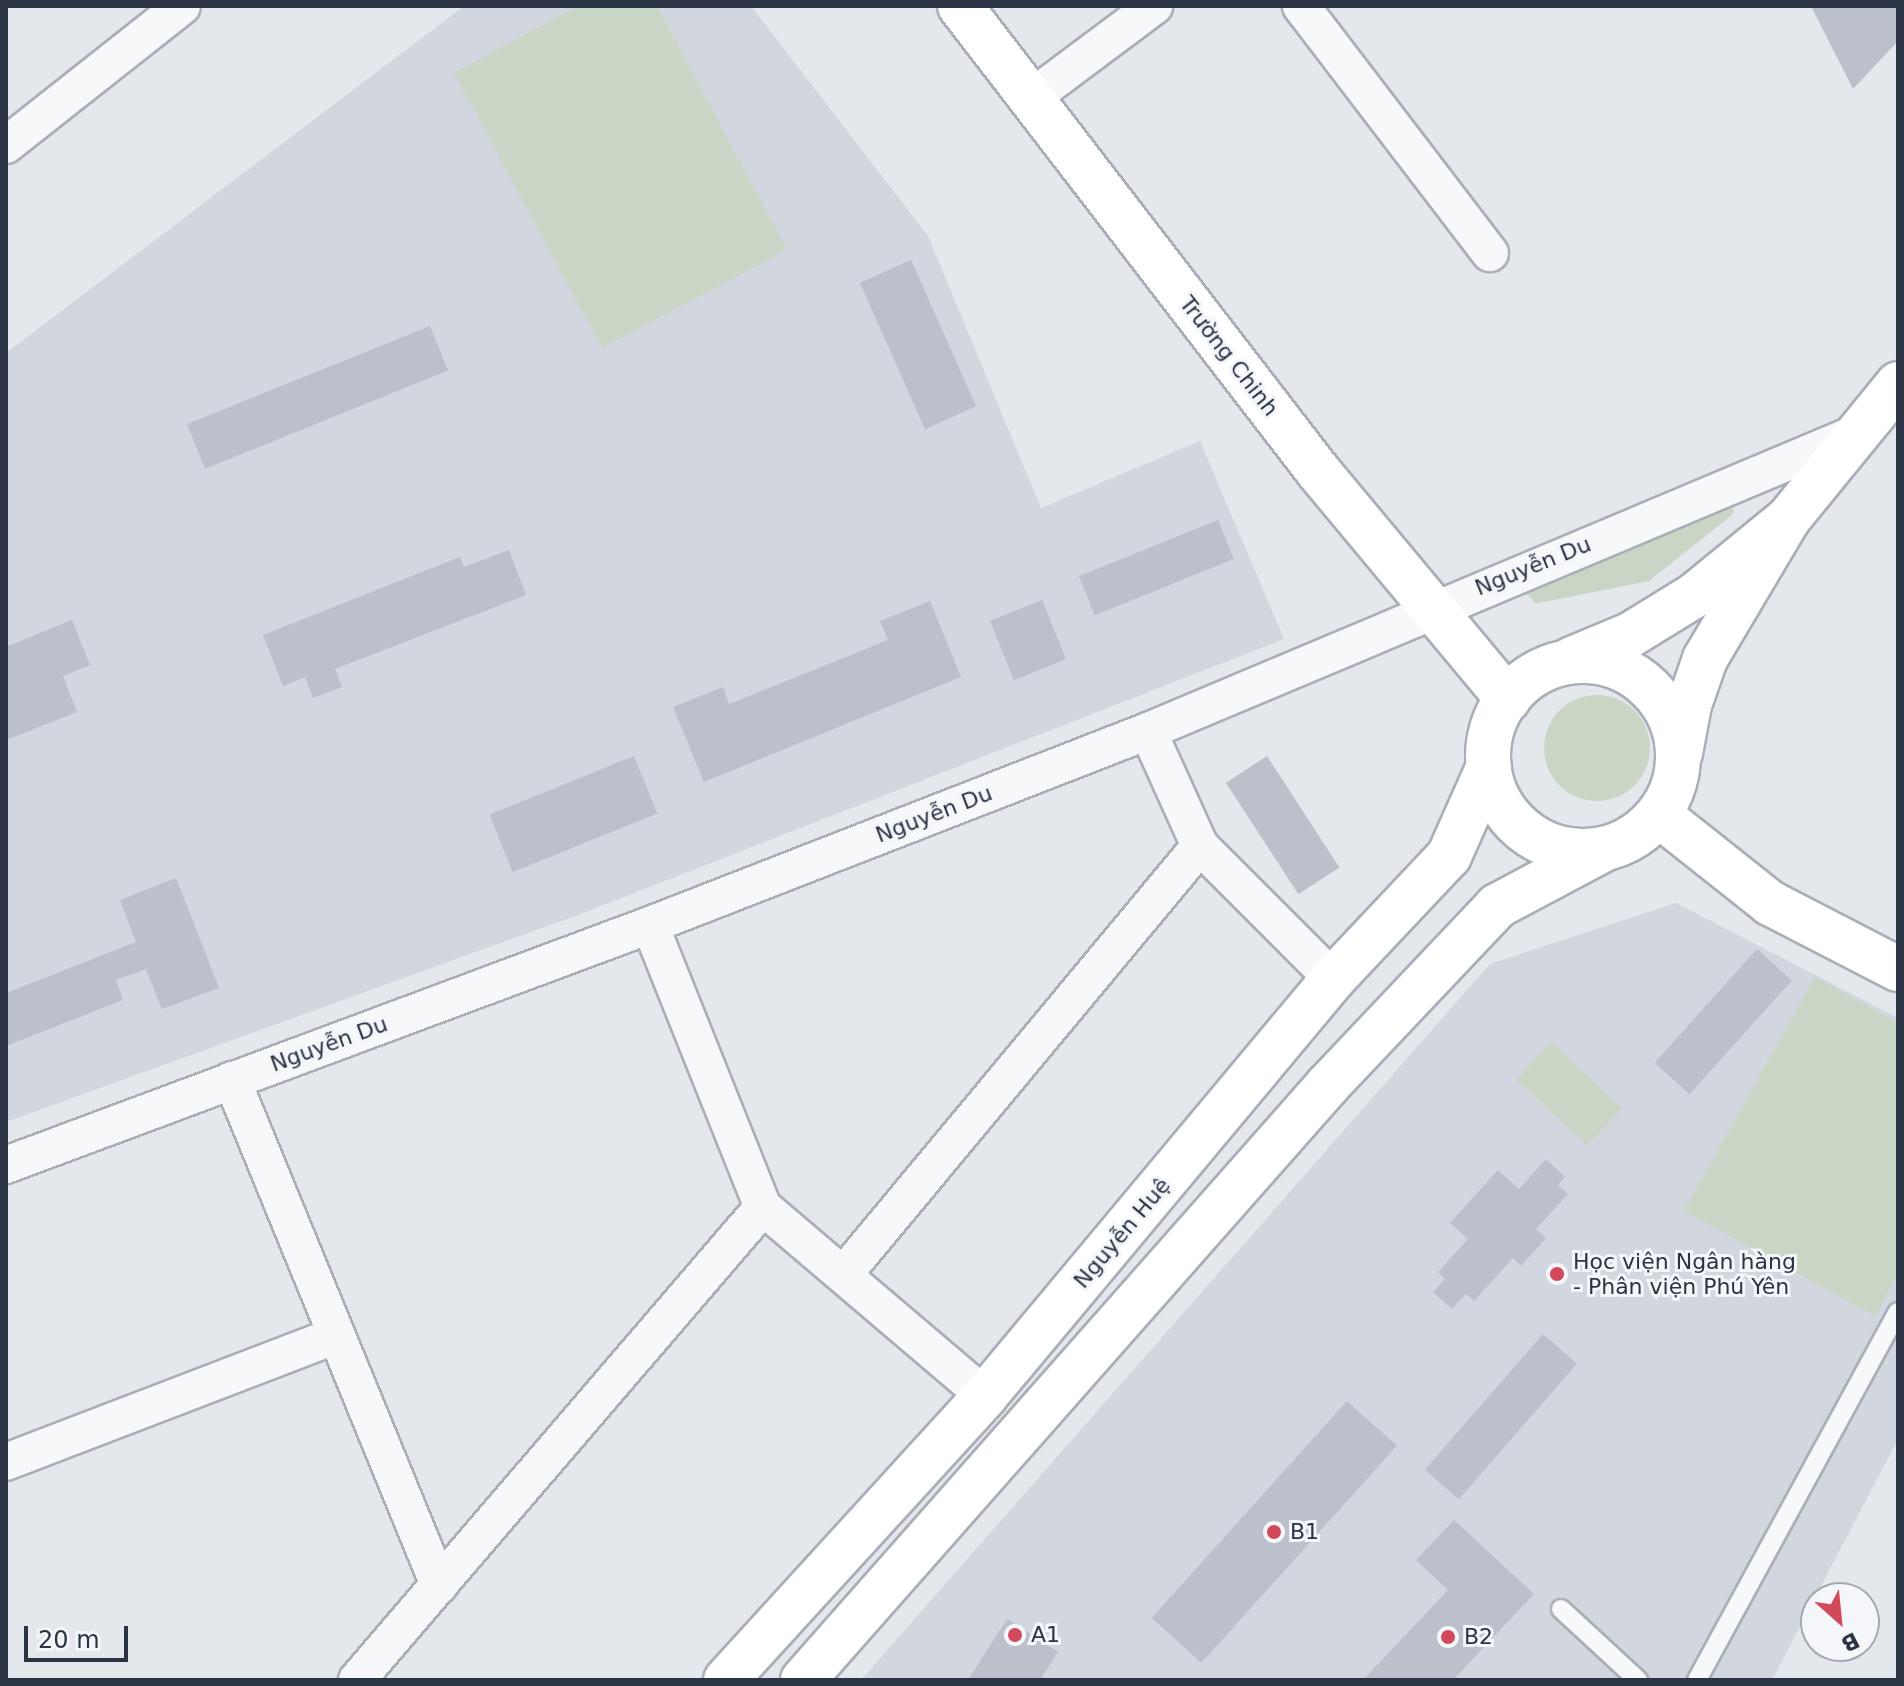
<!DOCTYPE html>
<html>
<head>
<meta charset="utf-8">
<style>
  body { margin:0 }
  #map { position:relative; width:1904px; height:1686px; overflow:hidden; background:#e4e7ec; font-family:"DejaVu Sans",sans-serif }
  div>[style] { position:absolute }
  .built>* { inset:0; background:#d2d6de }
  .green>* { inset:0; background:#c9d6c5; transform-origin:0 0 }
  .round { border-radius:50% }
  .building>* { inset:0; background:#bbc0ca; transform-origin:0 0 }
  .roads { filter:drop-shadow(2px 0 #a9aeb7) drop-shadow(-2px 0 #a9aeb7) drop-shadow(0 2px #a9aeb7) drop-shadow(0 -2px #a9aeb7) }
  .lane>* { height:18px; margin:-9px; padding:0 9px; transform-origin:9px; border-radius:9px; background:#f7f8fa }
  .street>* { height:36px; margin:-18px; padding:0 18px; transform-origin:18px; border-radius:18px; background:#f7f8fa }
  .secondary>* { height:44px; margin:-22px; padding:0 22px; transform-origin:22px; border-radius:22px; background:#fff }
  .secondary>.ring { margin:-22px; padding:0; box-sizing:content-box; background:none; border:44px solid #fff; border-radius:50% }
  .dots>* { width:22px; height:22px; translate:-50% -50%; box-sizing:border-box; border:4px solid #f4f6f9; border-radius:50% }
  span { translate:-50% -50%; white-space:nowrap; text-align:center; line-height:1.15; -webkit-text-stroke:6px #f4f6f9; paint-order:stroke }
  .street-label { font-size:22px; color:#2b3445 }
  .poi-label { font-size:22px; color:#2b3445 }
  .left { translate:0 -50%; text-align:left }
  .frame { position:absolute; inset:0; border:8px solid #2b3445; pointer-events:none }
  .north { position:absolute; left:1800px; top:1582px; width:80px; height:80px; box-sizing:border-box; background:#f4f6f9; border:2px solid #a4a8b1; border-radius:50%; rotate:153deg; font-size:22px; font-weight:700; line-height:32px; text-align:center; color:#2b3445 }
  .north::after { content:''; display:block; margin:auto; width:28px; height:36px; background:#d1495b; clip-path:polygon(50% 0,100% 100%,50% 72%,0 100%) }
  .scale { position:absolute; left:24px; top:1626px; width:104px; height:36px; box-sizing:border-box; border:4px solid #2b3445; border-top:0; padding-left:10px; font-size:24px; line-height:28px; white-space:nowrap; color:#2b3445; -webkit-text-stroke:6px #f4f6f9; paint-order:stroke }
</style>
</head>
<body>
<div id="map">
  <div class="built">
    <div style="clip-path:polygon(464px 6px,751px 6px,928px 236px,1041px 508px,1200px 441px,1284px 639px,578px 915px,6px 1122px,6px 353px)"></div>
    <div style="clip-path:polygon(1676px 903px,1898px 1018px,1898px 1439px,1772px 1680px,861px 1680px,1490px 964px)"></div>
  </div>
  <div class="green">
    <div style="clip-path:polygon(578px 6px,657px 6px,787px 250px,602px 348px,454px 73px)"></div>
    <div style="clip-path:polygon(1731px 504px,1734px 512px,1727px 519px,1649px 581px,1544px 602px,1535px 603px,1524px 591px)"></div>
    <div class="round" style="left:1544px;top:695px;width:106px;height:106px"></div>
    <div style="clip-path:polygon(1815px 977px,1898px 1023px,1898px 1274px,1875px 1316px,1684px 1211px)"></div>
    <div style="left:1551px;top:1042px;width:97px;height:51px;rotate:43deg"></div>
  </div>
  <div class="building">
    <div style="clip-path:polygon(1811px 6px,1898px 6px,1898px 41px,1853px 89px)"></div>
    <div style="left:911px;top:260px;width:160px;height:56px;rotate:66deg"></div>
    <div style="left:430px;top:326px;width:48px;height:262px;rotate:68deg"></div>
    <div style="left:1218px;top:520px;width:42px;height:150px;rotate:68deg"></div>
    <div style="clip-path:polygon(509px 550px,526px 595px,335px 669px,342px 687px,313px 698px,305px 677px,283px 686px,263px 635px,460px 557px,464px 567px)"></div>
    <div style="left:1042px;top:600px;width:64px;height:56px;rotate:68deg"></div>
    <div style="clip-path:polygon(930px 601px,961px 677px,704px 782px,673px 707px,723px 687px,729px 704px,888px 640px,880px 621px)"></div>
    <div style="clip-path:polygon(72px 620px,90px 665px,63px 676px,77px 712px,6px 740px,6px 647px)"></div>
    <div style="left:634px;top:756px;width:62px;height:156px;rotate:68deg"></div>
    <div style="left:1267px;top:756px;width:133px;height:49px;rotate:57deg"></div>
    <div style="clip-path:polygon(176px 878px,219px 988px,162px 1009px,146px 969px,116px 980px,123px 1000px,6px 1046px,6px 993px,136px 942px,120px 900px)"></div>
    <div style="left:1757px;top:949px;width:47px;height:153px;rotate:42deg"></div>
    <div style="clip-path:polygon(1546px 1159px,1565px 1177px,1558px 1185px,1568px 1194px,1536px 1229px,1546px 1238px,1521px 1266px,1513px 1258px,1474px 1301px,1466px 1294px,1452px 1309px,1433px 1292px,1445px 1279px,1438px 1272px,1468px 1239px,1450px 1223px,1498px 1170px,1519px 1189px)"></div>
    <div style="left:1543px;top:1334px;width:45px;height:180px;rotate:41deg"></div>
    <div style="left:1347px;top:1401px;width:67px;height:292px;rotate:42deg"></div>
    <div style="clip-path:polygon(1454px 1520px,1534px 1594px,1453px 1680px,1363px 1680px,1448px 1590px,1416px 1560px)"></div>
    <div style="clip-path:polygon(1007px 1619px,1058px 1652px,1040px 1680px,968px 1680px)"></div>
  </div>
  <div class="roads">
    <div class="lane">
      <div style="left:1561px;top:1609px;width:105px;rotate:42.7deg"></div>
      <div style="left:1697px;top:1680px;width:419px;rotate:-61.4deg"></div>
    </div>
    <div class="street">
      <div style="left:1301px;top:6px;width:311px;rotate:52.6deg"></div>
      <div style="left:1031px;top:98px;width:154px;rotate:-36.8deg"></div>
      <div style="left:6px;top:145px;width:224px;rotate:-38.3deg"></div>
      <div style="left:1148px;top:731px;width:126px;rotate:65.7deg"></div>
      <div style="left:1200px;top:846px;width:188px;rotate:45deg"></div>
      <div style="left:650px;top:925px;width:304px;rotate:68.2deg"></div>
      <div style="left:763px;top:1207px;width:292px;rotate:40.4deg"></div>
      <div style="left:232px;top:1080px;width:546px;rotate:67.71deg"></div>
      <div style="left:6px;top:1165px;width:687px;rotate:-20.44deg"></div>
      <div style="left:650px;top:925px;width:534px;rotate:-21.28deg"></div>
      <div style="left:1148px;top:731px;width:764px;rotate:-22.8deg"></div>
      <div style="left:844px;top:1274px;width:557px;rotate:-50.25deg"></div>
      <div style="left:6px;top:1462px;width:354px;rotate:-21deg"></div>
      <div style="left:357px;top:1680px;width:623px;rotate:-49.36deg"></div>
    </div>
    <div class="secondary">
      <div style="left:960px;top:6px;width:587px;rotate:52.41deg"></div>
      <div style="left:1318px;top:471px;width:297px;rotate:50.2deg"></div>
      <div style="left:1788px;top:519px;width:174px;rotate:-50.8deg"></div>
      <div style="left:1572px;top:659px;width:63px;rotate:-22.5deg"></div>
      <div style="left:1630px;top:635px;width:76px;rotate:-31.6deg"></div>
      <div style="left:1695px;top:595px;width:120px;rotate:-39.3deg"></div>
      <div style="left:1788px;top:519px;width:163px;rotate:120.7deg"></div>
      <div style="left:1705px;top:659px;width:49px;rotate:109.2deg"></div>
      <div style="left:1689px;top:705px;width:49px;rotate:100.6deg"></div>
      <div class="ring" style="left:1488px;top:661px;width:146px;height:146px"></div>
      <div style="left:1659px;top:815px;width:142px;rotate:38.4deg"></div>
      <div style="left:1770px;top:903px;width:144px;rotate:27.3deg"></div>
      <div style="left:726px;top:1680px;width:384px;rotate:-47.6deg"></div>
      <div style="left:985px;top:1396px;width:543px;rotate:-50.15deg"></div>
      <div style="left:1333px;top:979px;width:169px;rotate:-46.7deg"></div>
      <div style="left:1449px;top:856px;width:98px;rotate:-66deg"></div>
      <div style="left:803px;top:1680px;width:794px;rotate:-48.58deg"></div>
      <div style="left:1328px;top:1085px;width:246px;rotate:-46.6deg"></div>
      <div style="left:1497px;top:906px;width:121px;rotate:-28deg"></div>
    </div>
  </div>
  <div class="dots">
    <div style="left:1557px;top:1274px;background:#d1495b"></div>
    <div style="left:1274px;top:1532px;background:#d1495b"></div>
    <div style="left:1015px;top:1635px;background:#d1495b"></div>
    <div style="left:1448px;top:1637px;background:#d1495b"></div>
  </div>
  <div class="street-label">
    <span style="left:1229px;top:356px;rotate:52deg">Trường Chinh</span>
    <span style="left:1533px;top:566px;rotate:-22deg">Nguyễn Du</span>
    <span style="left:934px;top:814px;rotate:-21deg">Nguyễn Du</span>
    <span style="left:329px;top:1044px;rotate:-20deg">Nguyễn Du</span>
    <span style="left:1122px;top:1233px;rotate:-50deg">Nguyễn Huệ</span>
  </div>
  <div class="poi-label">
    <span class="left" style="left:1573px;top:1274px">Học viện Ngân hàng<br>- Phân viện Phú Yên</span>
    <span class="left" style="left:1290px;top:1532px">B1</span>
    <span class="left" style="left:1031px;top:1635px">A1</span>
    <span class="left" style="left:1464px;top:1637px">B2</span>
  </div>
  <div class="frame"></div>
  <div class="north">B</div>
  <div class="scale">20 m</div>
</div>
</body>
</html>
